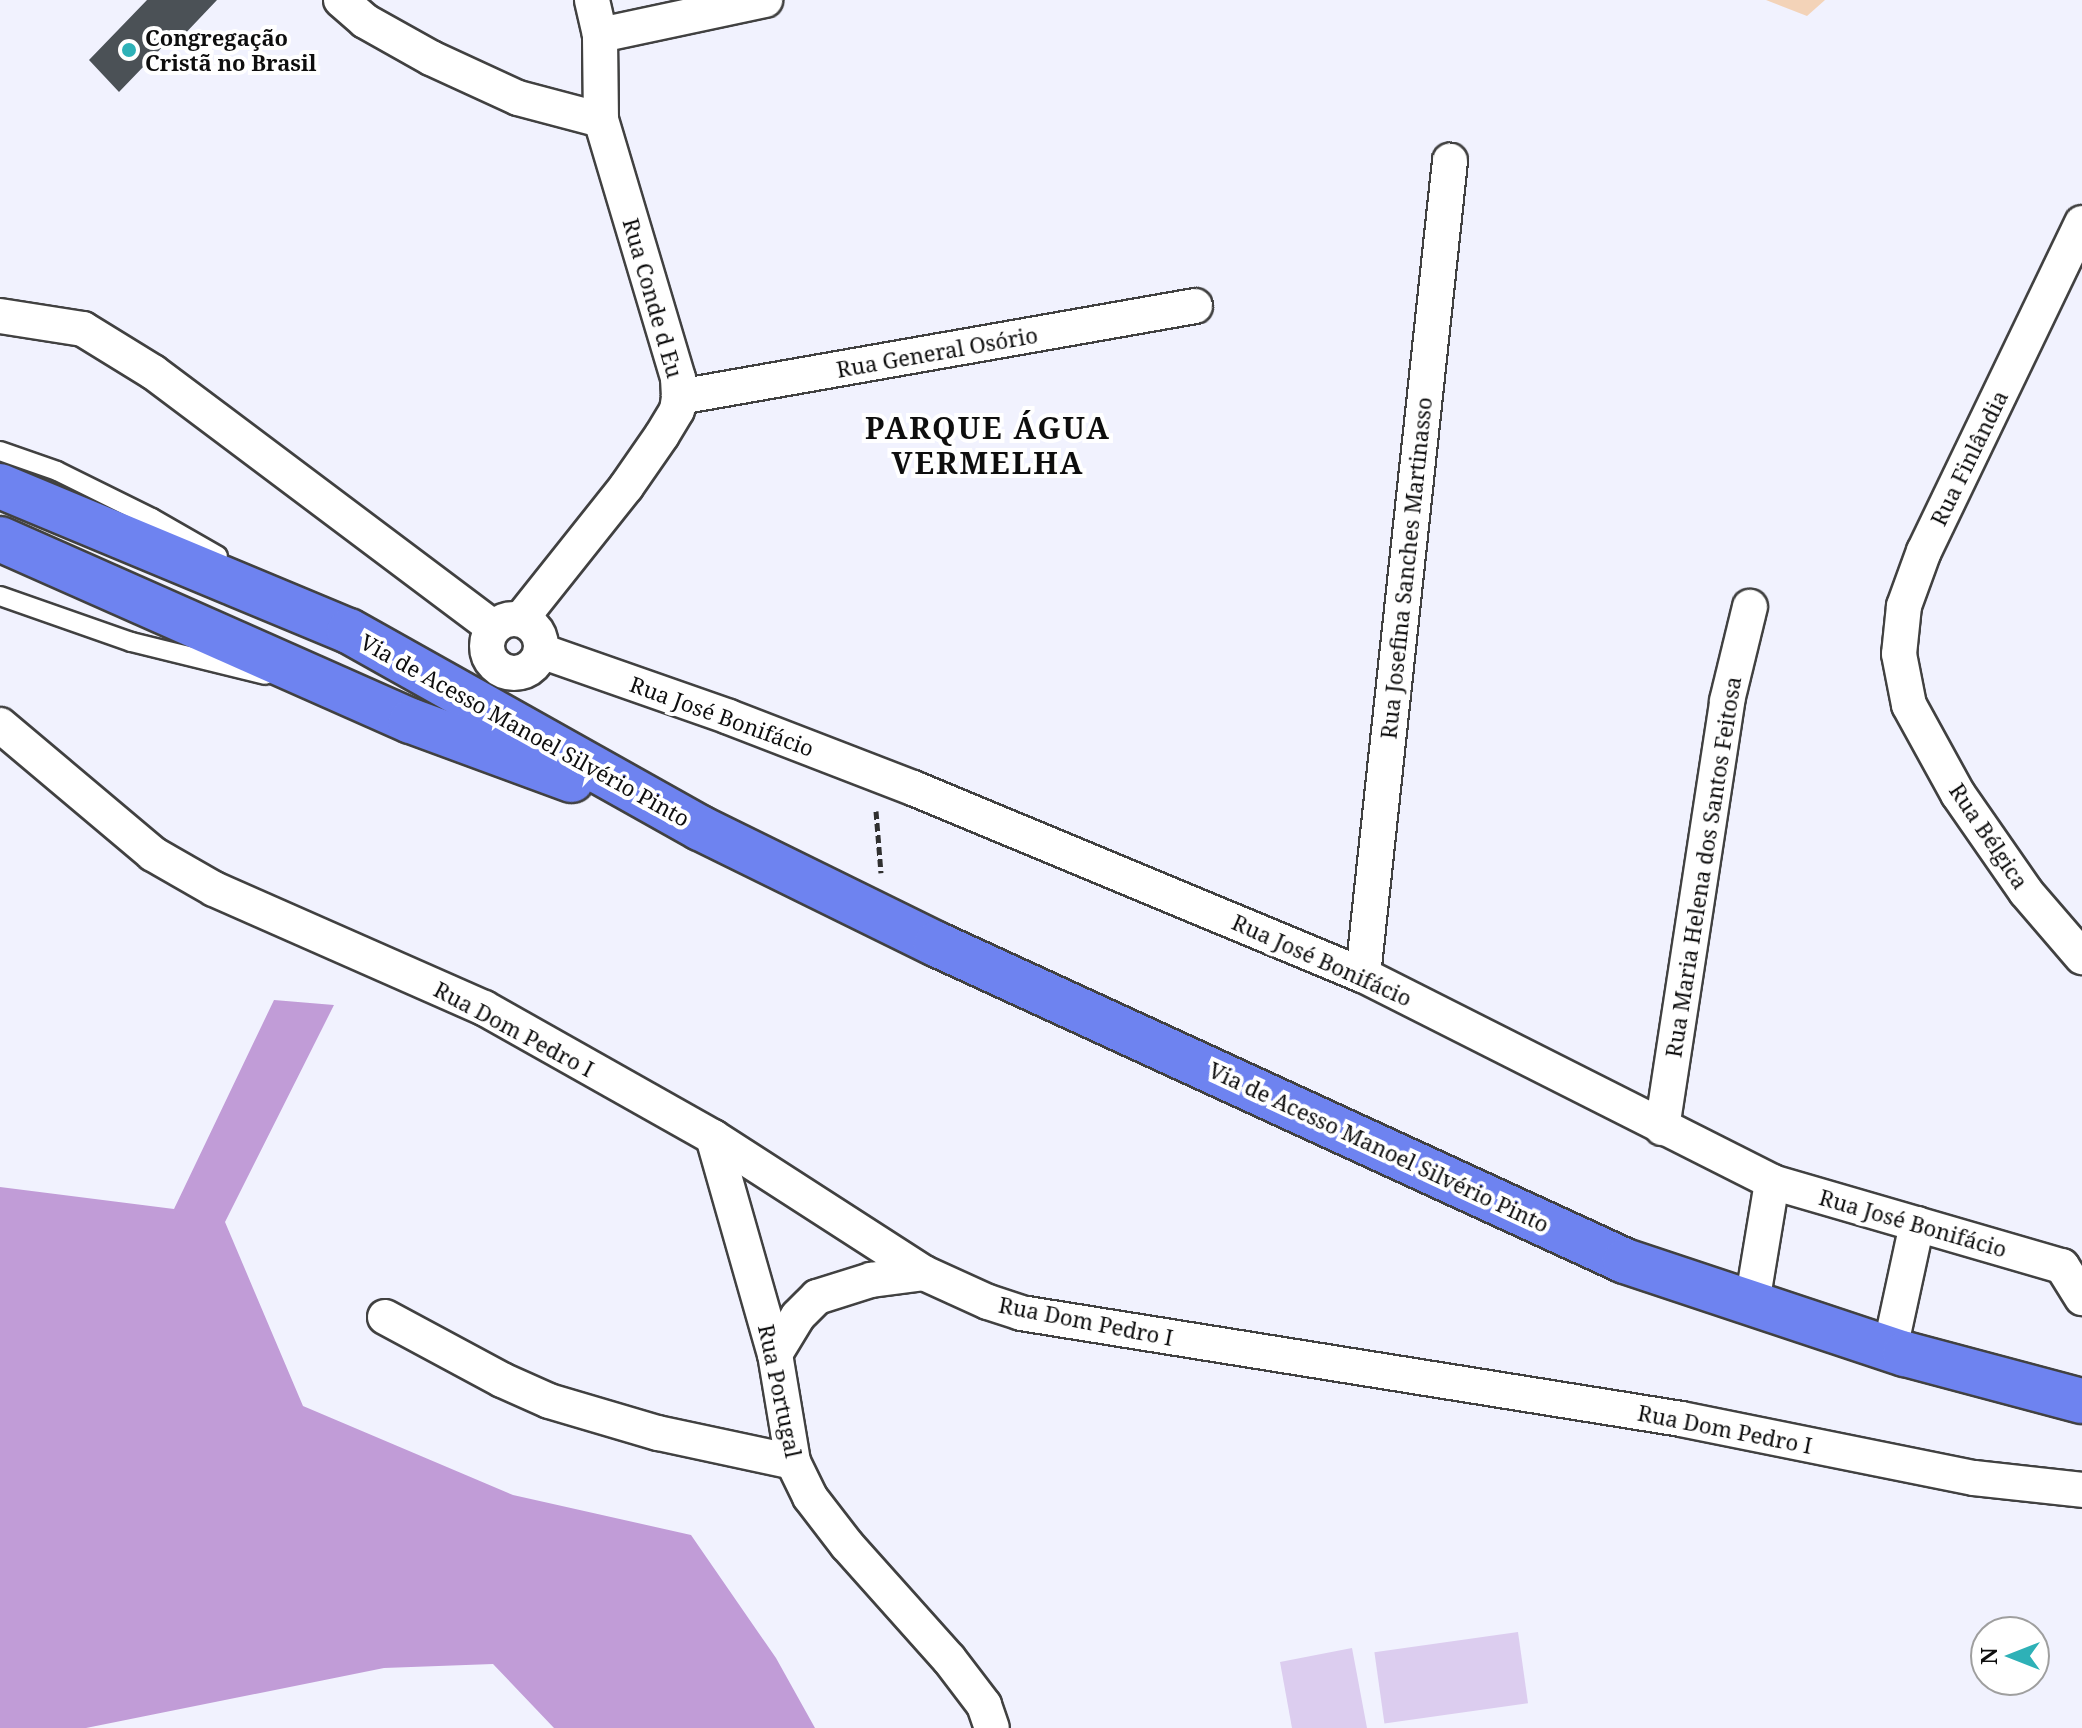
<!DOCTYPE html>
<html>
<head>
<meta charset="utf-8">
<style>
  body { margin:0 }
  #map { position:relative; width:2082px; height:1728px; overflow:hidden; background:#f1f2fe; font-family:"Noto Serif",serif }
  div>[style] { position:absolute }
  .forest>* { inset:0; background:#c19cd7 }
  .pitch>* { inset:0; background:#dccdef; transform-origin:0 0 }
  .water>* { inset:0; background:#f3d3b8 }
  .building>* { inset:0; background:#4b5156 }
  .path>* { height:5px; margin-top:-2.5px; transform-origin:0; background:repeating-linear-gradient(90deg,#303030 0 8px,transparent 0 12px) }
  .roads { filter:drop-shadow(2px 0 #414141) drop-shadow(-2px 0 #414141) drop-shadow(0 2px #414141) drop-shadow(0 -2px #414141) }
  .lane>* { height:18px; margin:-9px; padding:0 9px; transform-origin:9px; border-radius:9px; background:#fff }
  .street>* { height:34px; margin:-17px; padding:0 17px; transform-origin:17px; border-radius:17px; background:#fff }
  .street>.ring { margin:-17px; padding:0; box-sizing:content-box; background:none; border:34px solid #fff; border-radius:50% }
  .primary>* { height:44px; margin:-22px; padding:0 22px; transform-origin:22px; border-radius:22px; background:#6e83f0 }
  .dots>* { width:22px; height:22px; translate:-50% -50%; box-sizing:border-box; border:4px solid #fff; border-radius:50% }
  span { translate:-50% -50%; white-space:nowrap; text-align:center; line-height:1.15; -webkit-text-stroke:8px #fff; paint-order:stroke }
  .poi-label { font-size:22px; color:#0e0e0e; font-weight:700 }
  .left { translate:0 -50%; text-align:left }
  .street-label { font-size:22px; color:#0e0e0e }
  .district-label { font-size:30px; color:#0e0e0e; font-weight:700; letter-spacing:2px }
  .north { position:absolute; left:1970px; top:1616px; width:80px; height:80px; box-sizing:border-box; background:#fff; border:2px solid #9f9f9f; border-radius:50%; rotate:270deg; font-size:22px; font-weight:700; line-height:32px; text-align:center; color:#0e0e0e }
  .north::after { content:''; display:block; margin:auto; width:28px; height:36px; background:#2eb1b7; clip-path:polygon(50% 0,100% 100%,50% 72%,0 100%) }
</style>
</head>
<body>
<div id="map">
  <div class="forest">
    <div style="clip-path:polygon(274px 1000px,334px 1005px,225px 1222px,303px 1406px,513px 1495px,691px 1535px,776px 1658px,815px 1728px,554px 1728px,493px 1664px,384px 1668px,86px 1728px,0 1728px,0 1187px,174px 1209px)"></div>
  </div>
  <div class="pitch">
    <div style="left:1518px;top:1632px;width:72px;height:145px;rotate:82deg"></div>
    <div style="clip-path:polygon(1352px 1648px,1367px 1728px,1292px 1728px,1280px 1662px)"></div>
  </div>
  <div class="water">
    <div style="clip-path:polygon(1766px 0,1825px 0,1807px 16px)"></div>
  </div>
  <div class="building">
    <div style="clip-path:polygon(147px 0,217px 0,179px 40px,171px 38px,119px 92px,89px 60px)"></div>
  </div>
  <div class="path">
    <div style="left:876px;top:811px;width:62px;rotate:85.4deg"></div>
  </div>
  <div class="roads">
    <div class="lane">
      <div style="left:0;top:451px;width:60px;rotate:19.3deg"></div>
      <div style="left:57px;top:471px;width:106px;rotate:26.3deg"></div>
      <div style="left:152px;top:518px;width:76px;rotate:29.9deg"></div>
      <div style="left:0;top:596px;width:139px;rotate:19.3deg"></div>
      <div style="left:131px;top:642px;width:138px;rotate:13.8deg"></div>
    </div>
    <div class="street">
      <div style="left:341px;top:0;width:32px;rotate:41deg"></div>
      <div style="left:365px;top:21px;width:76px;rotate:29.3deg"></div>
      <div style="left:431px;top:58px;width:96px;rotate:24.7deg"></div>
      <div style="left:518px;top:98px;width:86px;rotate:14.8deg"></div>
      <div style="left:600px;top:35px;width:169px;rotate:-12deg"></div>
      <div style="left:2082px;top:223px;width:364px;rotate:115.7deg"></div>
      <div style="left:1924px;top:551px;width:59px;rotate:110deg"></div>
      <div style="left:1904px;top:606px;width:48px;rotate:95.9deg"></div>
      <div style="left:1899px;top:654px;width:52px;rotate:78.9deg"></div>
      <div style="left:1909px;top:705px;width:102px;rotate:61.2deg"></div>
      <div style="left:1958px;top:794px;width:119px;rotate:55.2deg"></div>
      <div style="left:2026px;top:892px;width:86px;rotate:49.3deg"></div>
      <div style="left:0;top:316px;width:84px;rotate:8.9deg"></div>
      <div style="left:83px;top:329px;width:82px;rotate:31.6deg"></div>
      <div style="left:153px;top:372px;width:426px;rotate:36.9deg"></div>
      <div style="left:679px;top:397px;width:524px;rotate:-10deg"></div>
      <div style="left:521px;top:619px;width:169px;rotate:-51.5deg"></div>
      <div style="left:626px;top:487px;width:63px;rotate:-55.3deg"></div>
      <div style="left:662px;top:435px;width:29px;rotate:-59deg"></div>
      <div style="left:677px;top:410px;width:13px;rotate:-81deg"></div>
      <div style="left:679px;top:397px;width:19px;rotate:-93deg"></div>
      <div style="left:678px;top:378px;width:269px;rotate:-106.6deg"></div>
      <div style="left:601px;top:120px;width:85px;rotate:-90.7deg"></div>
      <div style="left:600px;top:35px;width:36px;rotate:-103deg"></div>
      <div class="ring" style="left:487px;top:619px;width:20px;height:20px"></div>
      <div style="left:541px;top:651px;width:199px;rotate:19.3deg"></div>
      <div style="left:729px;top:717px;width:197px;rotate:21.1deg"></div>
      <div style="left:913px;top:788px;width:487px;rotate:22.6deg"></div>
      <div style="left:1363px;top:975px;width:458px;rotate:26.8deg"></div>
      <div style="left:1772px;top:1182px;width:302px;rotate:16.2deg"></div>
      <div style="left:2062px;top:1266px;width:38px;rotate:58deg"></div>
      <div style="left:0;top:725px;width:200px;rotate:40.1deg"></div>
      <div style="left:153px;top:854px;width:70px;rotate:29.8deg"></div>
      <div style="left:214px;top:889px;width:295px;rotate:23.8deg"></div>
      <div style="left:484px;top:1008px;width:263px;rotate:29.4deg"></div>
      <div style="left:713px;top:1137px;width:251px;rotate:32.8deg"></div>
      <div style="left:924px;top:1273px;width:70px;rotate:24.4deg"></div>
      <div style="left:988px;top:1302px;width:35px;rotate:18deg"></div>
      <div style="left:1021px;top:1313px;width:668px;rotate:9.12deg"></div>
      <div style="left:1681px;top:1419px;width:299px;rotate:11.4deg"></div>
      <div style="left:1974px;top:1478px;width:109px;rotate:6.3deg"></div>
      <div style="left:1363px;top:975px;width:819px;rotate:-83.9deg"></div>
      <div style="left:1662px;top:1128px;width:432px;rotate:-81.3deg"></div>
      <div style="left:1727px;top:701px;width:97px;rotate:-76.3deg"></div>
      <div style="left:713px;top:1137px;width:226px;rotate:74.1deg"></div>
      <div style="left:775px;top:1354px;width:109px;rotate:80.5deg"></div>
      <div style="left:793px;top:1462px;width:39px;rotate:64deg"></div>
      <div style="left:810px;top:1497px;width:61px;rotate:52.4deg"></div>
      <div style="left:847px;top:1545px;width:153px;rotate:48.2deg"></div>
      <div style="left:949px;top:1659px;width:58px;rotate:52.7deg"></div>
      <div style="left:984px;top:1705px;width:24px;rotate:71deg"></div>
      <div style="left:1752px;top:1303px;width:123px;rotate:-80.6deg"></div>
      <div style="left:385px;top:1317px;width:133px;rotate:28.3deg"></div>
      <div style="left:502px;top:1380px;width:51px;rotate:24.1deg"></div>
      <div style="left:549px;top:1401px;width:114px;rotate:16.4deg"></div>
      <div style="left:658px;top:1433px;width:138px;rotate:12.1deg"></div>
      <div style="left:1890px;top:1349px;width:128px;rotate:-77.8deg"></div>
      <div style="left:775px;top:1354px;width:44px;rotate:-58.8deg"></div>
      <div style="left:798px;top:1316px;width:27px;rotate:-45deg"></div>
      <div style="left:817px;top:1297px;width:57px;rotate:-17.5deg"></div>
      <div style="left:871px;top:1280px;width:53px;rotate:-7.5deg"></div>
    </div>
    <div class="primary">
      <div style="left:0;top:486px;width:378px;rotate:22.6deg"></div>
      <div style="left:349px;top:631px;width:403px;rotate:29.3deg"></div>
      <div style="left:700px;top:828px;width:263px;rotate:26.2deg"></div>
      <div style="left:936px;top:944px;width:758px;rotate:24.71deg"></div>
      <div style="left:1625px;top:1261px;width:295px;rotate:18.4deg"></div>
      <div style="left:1905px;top:1354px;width:183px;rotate:14.9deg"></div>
      <div style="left:0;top:539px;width:449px;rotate:23.9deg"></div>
      <div style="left:411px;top:721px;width:171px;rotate:20.2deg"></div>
    </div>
  </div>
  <div class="dots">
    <div style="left:129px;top:50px;background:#2eb1b7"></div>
  </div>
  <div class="poi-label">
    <span class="left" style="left:145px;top:50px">Congregação<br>Cristã no Brasil</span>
  </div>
  <div class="street-label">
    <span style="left:653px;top:298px;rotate:74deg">Rua Conde d Eu</span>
    <span style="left:937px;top:352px;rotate:-10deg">Rua General Osório</span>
    <span style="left:1969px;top:458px;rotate:-64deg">Rua Finlândia</span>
    <span style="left:1406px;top:568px;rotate:-84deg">Rua Josefina Sanches Martinasso</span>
    <span style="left:722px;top:716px;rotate:20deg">Rua José Bonifácio</span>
    <span style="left:525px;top:730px;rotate:29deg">Via de Acesso Manoel Silvério Pinto</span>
    <span style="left:1989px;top:836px;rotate:56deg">Rua Bélgica</span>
    <span style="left:1703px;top:867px;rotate:-81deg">Rua Maria Helena dos Santos Feitosa</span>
    <span style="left:1322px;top:960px;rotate:24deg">Rua José Bonifácio</span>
    <span style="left:514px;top:1029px;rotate:28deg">Rua Dom Pedro I</span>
    <span style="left:1379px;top:1147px;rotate:25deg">Via de Acesso Manoel Silvério Pinto</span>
    <span style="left:1913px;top:1223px;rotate:16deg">Rua José Bonifácio</span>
    <span style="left:1086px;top:1321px;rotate:11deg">Rua Dom Pedro I</span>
    <span style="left:780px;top:1391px;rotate:78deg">Rua Portugal</span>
    <span style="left:1725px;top:1429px;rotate:11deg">Rua Dom Pedro I</span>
  </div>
  <div class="district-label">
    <span style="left:988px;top:445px">PARQUE ÁGUA<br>VERMELHA</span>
  </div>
  <div class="north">N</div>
</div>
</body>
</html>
